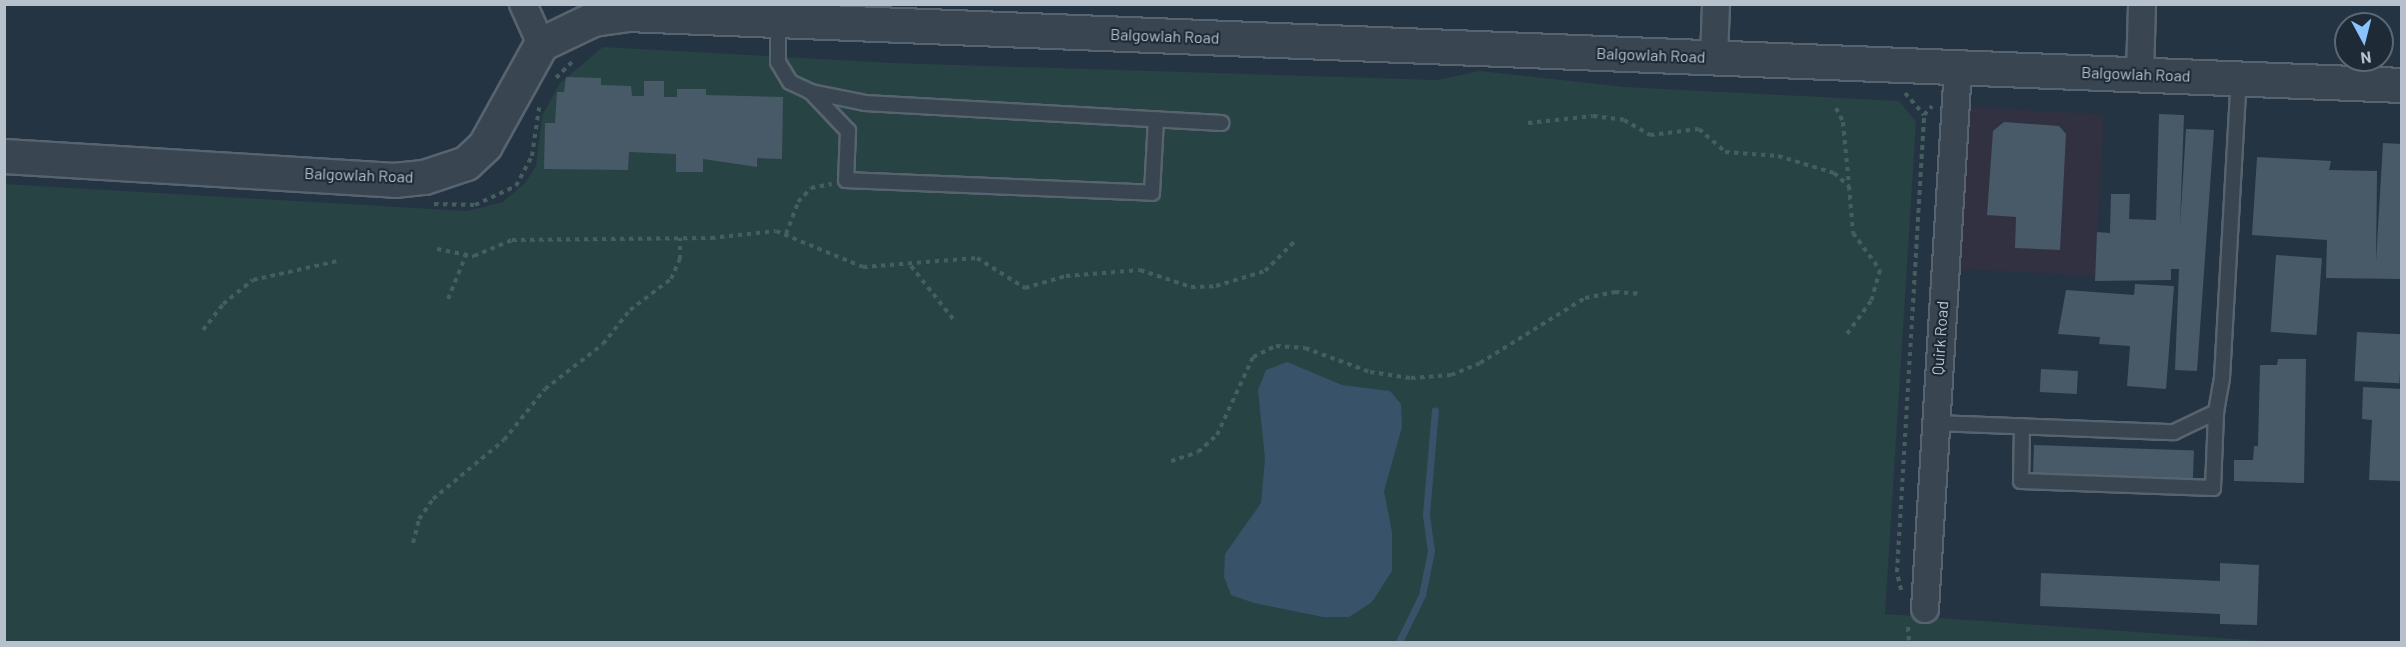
<!DOCTYPE html>
<html>
<head>
<meta charset="utf-8">
<style>
  body { margin:0 }
  #map { position:relative; width:2406px; height:647px; overflow:hidden; background:#253442; font-family:Barlow,sans-serif }
  div>[style] { position:absolute }
  .medical>* { inset:0; background:#323142; transform-origin:0 0 }
  .green>* { inset:0; background:#274343 }
  .water>* { inset:0; background:#38526a }
  .stream>* { height:7px; margin:-3.5px; padding:0 3.5px; transform-origin:3.5px; border-radius:3.5px; background:#38526a }
  .building>* { inset:0; background:#485a68; transform-origin:0 0 }
  .path>* { height:4px; margin-top:-2px; transform-origin:0; background:repeating-linear-gradient(90deg,#455f5f 0 4.5px,transparent 0 9px) }
  .roads { filter:drop-shadow(2px 0 #57646f) drop-shadow(-2px 0 #57646f) drop-shadow(0 2px #57646f) drop-shadow(0 -2px #57646f) }
  .service>* { height:14px; margin:-7px; padding:0 7px; transform-origin:7px; border-radius:7px; background:#394652 }
  .minor>* { height:26px; margin:-13px; padding:0 13px; transform-origin:13px; border-radius:13px; background:#394652 }
  .tertiary>* { height:33px; margin:-16.5px; padding:0 16.5px; transform-origin:16.5px; border-radius:16.5px; background:#394652 }
  span { translate:-50% -50%; white-space:nowrap; text-align:center; line-height:1.15; -webkit-text-stroke:4.5px #1e2b37; paint-order:stroke }
  .street-label { font-size:16px; color:#b6c1cc }
  .frame { position:absolute; inset:0; border:6px solid #b6c1cc; pointer-events:none }
  .north { position:absolute; left:2334px; top:12px; width:60px; height:60px; box-sizing:border-box; background:#1e2b37; border:2px solid #5b6773; border-radius:50%; rotate:173deg; font-size:16px; font-weight:700; line-height:24px; text-align:center; color:#b6c1cc }
  .north::after { content:''; display:block; margin:auto; width:21px; height:27px; background:#8ac3fd; clip-path:polygon(50% 0,100% 100%,50% 72%,0 100%) }
</style>
</head>
<body>
<div id="map">
  <div class="medical">
    <div style="left:1966px;top:107px;width:138px;height:162px;rotate:3deg"></div>
  </div>
  <div class="green">
    <div style="clip-path:polygon(603px 47px,894px 63px,1437px 80px,1480px 71px,1625px 87px,1899px 101px,1916px 122px,1885px 614px,2277px 642px,5px 642px,4px 184px,467px 211px,503px 202px,526px 182px,536px 166px,542px 116px,560px 83px)"></div>
  </div>
  <div class="water">
    <div style="clip-path:polygon(1287px 362px,1342px 385px,1390px 391px,1401px 404px,1402px 427px,1384px 491px,1392px 532px,1392px 571px,1372px 602px,1349px 617px,1323px 617px,1254px 603px,1231px 595px,1224px 577px,1225px 554px,1261px 503px,1265px 459px,1258px 390px,1266px 370px)"></div>
  </div>
  <div class="stream">
    <div style="left:1399px;top:642px;width:52px;rotate:-63.9deg"></div>
    <div style="left:1422px;top:595px;width:45px;rotate:-78.4deg"></div>
    <div style="left:1431px;top:551px;width:37px;rotate:-98deg"></div>
    <div style="left:1426px;top:514px;width:104px;rotate:-85.1deg"></div>
  </div>
  <div class="building">
    <div style="clip-path:polygon(566px 77px,601px 78px,601px 85px,631px 86px,632px 96px,644px 96px,644px 81px,664px 81px,664px 97px,677px 97px,677px 89px,706px 89px,706px 95px,783px 97px,782px 159px,757px 158px,757px 167px,703px 159px,703px 172px,676px 172px,676px 154px,629px 152px,628px 170px,544px 169px,545px 123px,555px 123px,557px 92px,564px 92px)"></div>
    <div style="clip-path:polygon(2159px 114px,2184px 115px,2180px 226px,2186px 129px,2214px 130px,2197px 371px,2175px 370px,2179px 269px,2171px 269px,2171px 280px,2095px 281px,2097px 232px,2110px 233px,2111px 194px,2130px 194px,2129px 219px,2156px 220px)"></div>
    <div style="clip-path:polygon(2004px 122px,2059px 126px,2066px 134px,2060px 250px,2015px 248px,2016px 217px,1987px 215px,1993px 131px)"></div>
    <div style="clip-path:polygon(2383px 143px,2402px 144px,2402px 279px,2326px 278px,2327px 240px,2252px 235px,2257px 157px,2331px 161px,2329px 170px,2377px 171px,2376px 262px)"></div>
    <div style="left:2276px;top:255px;width:46px;height:77px;rotate:4deg"></div>
    <div style="clip-path:polygon(2135px 284px,2174px 286px,2166px 389px,2127px 386px,2130px 346px,2099px 344px,2100px 337px,2058px 334px,2066px 290px,2134px 295px)"></div>
    <div style="left:2357px;top:332px;width:45px;height:49px;rotate:3deg"></div>
    <div style="clip-path:polygon(2278px 359px,2306px 359px,2304px 483px,2234px 481px,2234px 460px,2253px 460px,2254px 446px,2258px 446px,2260px 365px,2277px 365px)"></div>
    <div style="left:2041px;top:369px;width:37px;height:23px;rotate:3deg"></div>
    <div style="clip-path:polygon(2363px 387px,2402px 389px,2402px 481px,2369px 480px,2372px 420px,2362px 419px)"></div>
    <div style="left:2034px;top:445px;width:160px;height:29px;rotate:2deg"></div>
    <div style="clip-path:polygon(2220px 563px,2259px 565px,2257px 625px,2220px 624px,2220px 614px,2040px 606px,2041px 573px,2220px 581px)"></div>
  </div>
  <div class="path">
    <div style="left:556px;top:78px;width:25px;rotate:-45deg"></div>
    <div style="left:1905px;top:93px;width:29px;rotate:49deg"></div>
    <div style="left:1836px;top:108px;width:16px;rotate:63deg"></div>
    <div style="left:1843px;top:122px;width:63px;rotate:84.6deg"></div>
    <div style="left:1528px;top:123px;width:65px;rotate:-6.1deg"></div>
    <div style="left:1593px;top:116px;width:31px;rotate:7deg"></div>
    <div style="left:1624px;top:120px;width:30px;rotate:30deg"></div>
    <div style="left:1650px;top:135px;width:49px;rotate:-7deg"></div>
    <div style="left:1699px;top:129px;width:35px;rotate:41deg"></div>
    <div style="left:1725px;top:152px;width:53px;rotate:4.3deg"></div>
    <div style="left:1778px;top:156px;width:59px;rotate:16.9deg"></div>
    <div style="left:1834px;top:173px;width:20px;rotate:41deg"></div>
    <div style="left:1849px;top:186px;width:47px;rotate:85.1deg"></div>
    <div style="left:1853px;top:233px;width:46px;rotate:53.9deg"></div>
    <div style="left:1880px;top:270px;width:32px;rotate:106deg"></div>
    <div style="left:1871px;top:301px;width:41px;rotate:126deg"></div>
    <div style="left:434px;top:204px;width:41px;rotate:1.4deg"></div>
    <div style="left:475px;top:205px;width:45px;rotate:-24.9deg"></div>
    <div style="left:516px;top:186px;width:34px;rotate:-62deg"></div>
    <div style="left:532px;top:156px;width:49px;rotate:-81.7deg"></div>
    <div style="left:786px;top:234px;width:34px;rotate:-69deg"></div>
    <div style="left:798px;top:202px;width:19px;rotate:-47deg"></div>
    <div style="left:811px;top:188px;width:21px;rotate:-11deg"></div>
    <div style="left:437px;top:249px;width:38px;rotate:11deg"></div>
    <div style="left:474px;top:256px;width:41px;rotate:-22.8deg"></div>
    <div style="left:512px;top:240px;width:199px;rotate:-0.6deg"></div>
    <div style="left:711px;top:238px;width:65px;rotate:-6.1deg"></div>
    <div style="left:776px;top:231px;width:94px;rotate:22.5deg"></div>
    <div style="left:863px;top:267px;width:114px;rotate:-4.5deg"></div>
    <div style="left:977px;top:258px;width:57px;rotate:32deg"></div>
    <div style="left:1025px;top:288px;width:43px;rotate:-16.3deg"></div>
    <div style="left:1066px;top:276px;width:74px;rotate:-4.6deg"></div>
    <div style="left:1140px;top:270px;width:54px;rotate:18.4deg"></div>
    <div style="left:1191px;top:287px;width:25px;rotate:-2deg"></div>
    <div style="left:1216px;top:286px;width:51px;rotate:-17deg"></div>
    <div style="left:1265px;top:271px;width:41px;rotate:-45deg"></div>
    <div style="left:911px;top:266px;width:69px;rotate:51.5deg"></div>
    <div style="left:448px;top:299px;width:48px;rotate:-67.8deg"></div>
    <div style="left:203px;top:330px;width:33px;rotate:-52deg"></div>
    <div style="left:223px;top:304px;width:38px;rotate:-39deg"></div>
    <div style="left:253px;top:280px;width:86px;rotate:-12.7deg"></div>
    <div style="left:1171px;top:461px;width:28px;rotate:-18deg"></div>
    <div style="left:1198px;top:452px;width:25px;rotate:-42deg"></div>
    <div style="left:1217px;top:435px;width:86px;rotate:-65.2deg"></div>
    <div style="left:1253px;top:357px;width:25px;rotate:-26deg"></div>
    <div style="left:1276px;top:346px;width:29px;rotate:4deg"></div>
    <div style="left:1305px;top:348px;width:69px;rotate:20.3deg"></div>
    <div style="left:1370px;top:372px;width:41px;rotate:8.3deg"></div>
    <div style="left:1411px;top:378px;width:40px;rotate:-4.3deg"></div>
    <div style="left:1451px;top:375px;width:31px;rotate:-22deg"></div>
    <div style="left:1480px;top:363px;width:123px;rotate:-31.8deg"></div>
    <div style="left:1585px;top:298px;width:31px;rotate:-11deg"></div>
    <div style="left:1615px;top:292px;width:27px;rotate:4deg"></div>
    <div style="left:413px;top:543px;width:25px;rotate:-76deg"></div>
    <div style="left:419px;top:519px;width:24px;rotate:-55deg"></div>
    <div style="left:433px;top:499px;width:92px;rotate:-39.7deg"></div>
    <div style="left:504px;top:440px;width:65px;rotate:-51.2deg"></div>
    <div style="left:545px;top:389px;width:73px;rotate:-37.8deg"></div>
    <div style="left:603px;top:344px;width:43px;rotate:-51.5deg"></div>
    <div style="left:630px;top:310px;width:51px;rotate:-37.1deg"></div>
    <div style="left:671px;top:279px;width:22px;rotate:-66deg"></div>
    <div style="left:680px;top:259px;width:21px;rotate:-90deg"></div>
    <div style="left:1901px;top:590px;width:18px;rotate:-103deg"></div>
    <div style="left:1897px;top:572px;width:458px;rotate:-86.6deg"></div>
    <div style="left:1924px;top:115px;width:12px;rotate:-48deg"></div>
    <div style="left:1908px;top:627px;width:15px;rotate:86deg"></div>
  </div>
  <div class="roads">
    <div class="service">
      <div style="left:778px;top:20px;width:42px;rotate:90deg"></div>
      <div style="left:778px;top:62px;width:23px;rotate:59deg"></div>
      <div style="left:790px;top:82px;width:23px;rotate:25deg"></div>
      <div style="left:811px;top:92px;width:55px;rotate:11.5deg"></div>
      <div style="left:865px;top:103px;width:357px;rotate:3.2deg"></div>
      <div style="left:811px;top:92px;width:54px;rotate:46.5deg"></div>
      <div style="left:848px;top:131px;width:49px;rotate:92.3deg"></div>
      <div style="left:846px;top:180px;width:306px;rotate:2.4deg"></div>
      <div style="left:1152px;top:193px;width:74px;rotate:-86.9deg"></div>
      <div style="left:1935px;top:423px;width:239px;rotate:2.2deg"></div>
      <div style="left:2174px;top:432px;width:47px;rotate:-25.5deg"></div>
      <div style="left:2216px;top:412px;width:35px;rotate:-80deg"></div>
      <div style="left:2222px;top:378px;width:300px;rotate:-86.8deg"></div>
      <div style="left:2022px;top:426px;width:55px;rotate:91deg"></div>
      <div style="left:2021px;top:481px;width:192px;rotate:2.1deg"></div>
      <div style="left:2213px;top:488px;width:76px;rotate:-87.7deg"></div>
    </div>
    <div class="minor">
      <div style="left:523px;top:4px;width:44px;rotate:65.8deg"></div>
      <div style="left:1714px;top:57px;width:53px;rotate:-87.8deg"></div>
      <div style="left:2140px;top:73px;width:69px;rotate:-88.3deg"></div>
      <div style="left:1925px;top:609px;width:542px;rotate:-86.51deg"></div>
    </div>
    <div class="tertiary">
      <div style="left:4px;top:156px;width:391px;rotate:3.5deg"></div>
      <div style="left:394px;top:180px;width:30px;rotate:-6deg"></div>
      <div style="left:424px;top:177px;width:44px;rotate:-18.4deg"></div>
      <div style="left:466px;top:163px;width:26px;rotate:-43deg"></div>
      <div style="left:485px;top:145px;width:115px;rotate:-61deg"></div>
      <div style="left:541px;top:44px;width:58px;rotate:-25.7deg"></div>
      <div style="left:593px;top:19px;width:34px;rotate:-8deg"></div>
      <div style="left:627px;top:14px;width:1776px;rotate:2.29deg"></div>
    </div>
  </div>
  <div class="street-label">
    <span style="left:1165px;top:36px;rotate:2deg">Balgowlah Road</span>
    <span style="left:1651px;top:55px;rotate:2deg">Balgowlah Road</span>
    <span style="left:2136px;top:74px;rotate:2deg">Balgowlah Road</span>
    <span style="left:359px;top:175px;rotate:2deg">Balgowlah Road</span>
    <span style="left:1940px;top:338px;rotate:-86deg">Quirk Road</span>
  </div>
  <div class="frame"></div>
  <div class="north">N</div>
</div>
</body>
</html>
